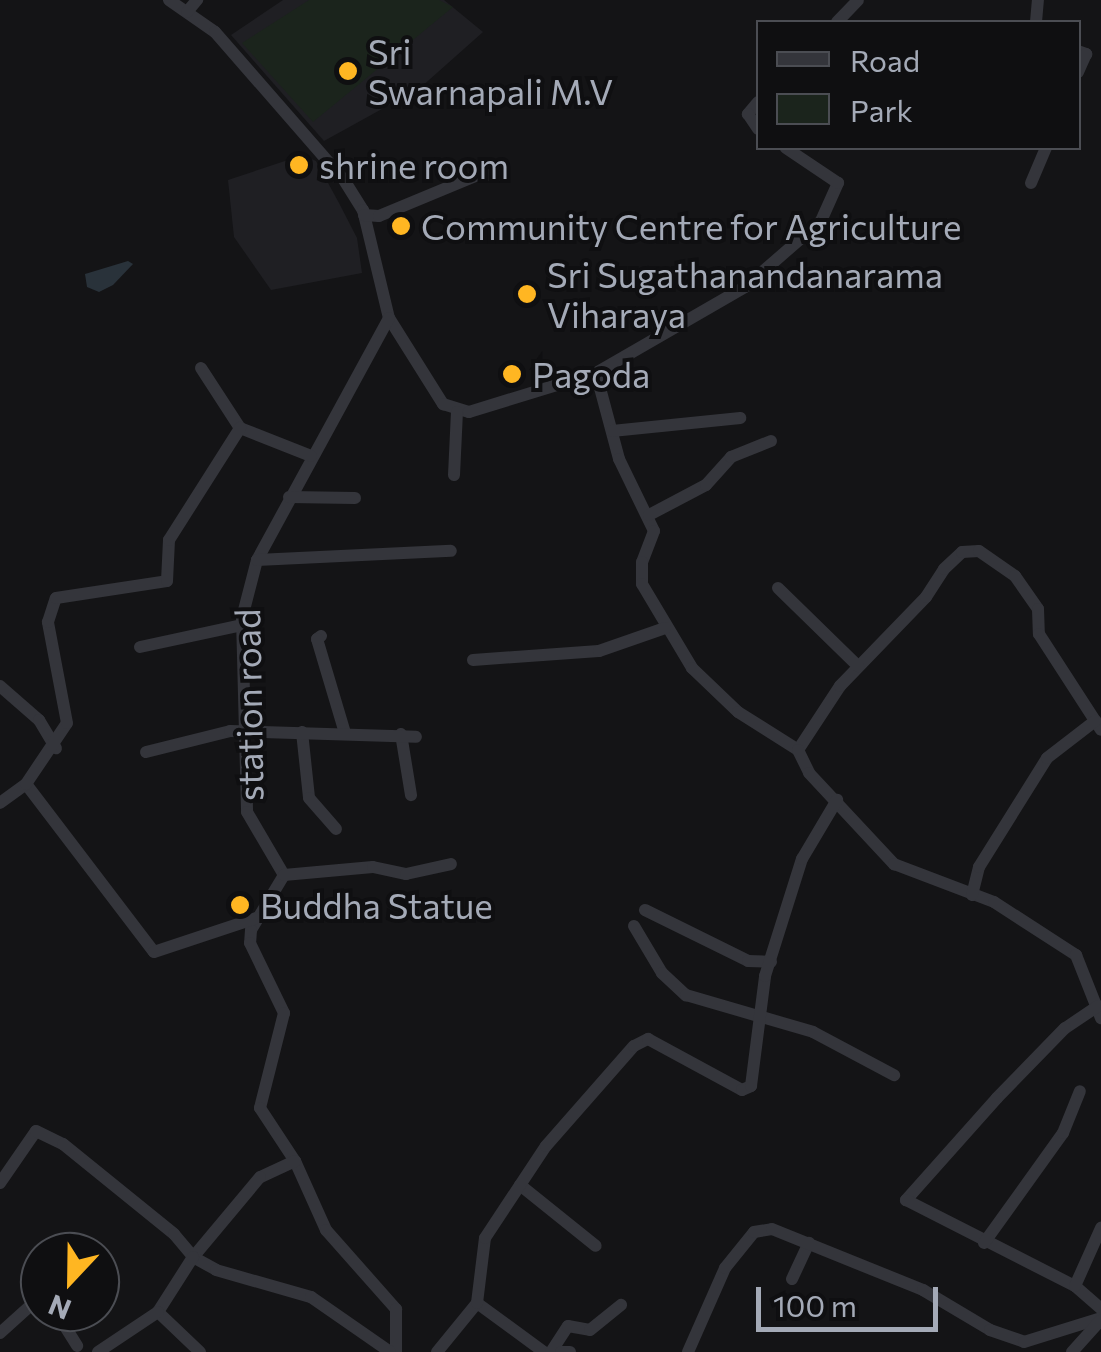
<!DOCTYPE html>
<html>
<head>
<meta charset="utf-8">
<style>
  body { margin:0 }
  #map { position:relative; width:1101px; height:1352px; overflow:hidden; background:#141416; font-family:Commissioner,sans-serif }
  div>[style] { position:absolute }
  .built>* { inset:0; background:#1f1f23 }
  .green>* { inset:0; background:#1b241c }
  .water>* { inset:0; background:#29323a }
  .minor>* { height:12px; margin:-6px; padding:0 6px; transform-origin:6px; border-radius:6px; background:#34353b }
  .dots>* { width:28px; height:28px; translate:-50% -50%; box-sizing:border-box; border:5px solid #0f0f11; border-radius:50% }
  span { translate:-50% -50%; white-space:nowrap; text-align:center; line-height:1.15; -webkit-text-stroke:8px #0f0f11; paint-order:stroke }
  .poi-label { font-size:35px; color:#a4aab7 }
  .left { translate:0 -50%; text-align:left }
  .street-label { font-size:35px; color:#a4aab7 }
  .legend { position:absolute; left:756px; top:20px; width:325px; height:130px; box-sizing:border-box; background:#0f0f11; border:2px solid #4b4d53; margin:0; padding:12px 18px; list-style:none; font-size:30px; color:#a4aab7 }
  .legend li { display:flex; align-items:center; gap:20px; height:50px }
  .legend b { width:50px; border:2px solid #4b4d53 }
  .north { position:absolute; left:20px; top:1232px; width:100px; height:100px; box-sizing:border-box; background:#0f0f11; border:2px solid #4b4d53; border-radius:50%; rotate:202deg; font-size:28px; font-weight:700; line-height:40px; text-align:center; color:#a4aab7 }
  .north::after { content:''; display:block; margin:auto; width:35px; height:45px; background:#ffb622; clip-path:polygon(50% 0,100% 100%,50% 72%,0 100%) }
  .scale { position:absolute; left:756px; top:1287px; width:182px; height:45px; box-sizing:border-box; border:5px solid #a4aab7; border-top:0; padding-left:12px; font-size:30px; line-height:35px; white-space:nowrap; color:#a4aab7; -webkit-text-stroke:8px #0f0f11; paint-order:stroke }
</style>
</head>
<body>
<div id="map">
  <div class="built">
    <div style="clip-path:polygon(283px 0,444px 0,483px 32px,420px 88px,324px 141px,231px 35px)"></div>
    <div style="clip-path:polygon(303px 155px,316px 161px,339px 203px,357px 238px,362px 273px,271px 290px,234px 237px,228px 180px)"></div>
  </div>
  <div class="green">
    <div style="clip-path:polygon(309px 0,439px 0,453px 7px,313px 122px,242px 43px)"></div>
  </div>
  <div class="water">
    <div style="clip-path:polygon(128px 261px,133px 264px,113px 285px,99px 292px,87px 287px,85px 274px)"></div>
  </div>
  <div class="minor">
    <div style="left:169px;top:0;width:56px;rotate:34.8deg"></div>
    <div style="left:215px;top:32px;width:196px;rotate:48.9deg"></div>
    <div style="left:344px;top:180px;width:36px;rotate:58deg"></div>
    <div style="left:363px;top:210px;width:111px;rotate:76.5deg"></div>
    <div style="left:389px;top:318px;width:102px;rotate:57.9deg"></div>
    <div style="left:443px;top:404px;width:27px;rotate:17deg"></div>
    <div style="left:469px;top:412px;width:133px;rotate:-17.1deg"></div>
    <div style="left:596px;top:373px;width:89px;rotate:75deg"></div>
    <div style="left:619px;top:459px;width:80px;rotate:64.1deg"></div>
    <div style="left:654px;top:531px;width:33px;rotate:111deg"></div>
    <div style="left:642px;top:562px;width:22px;rotate:90deg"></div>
    <div style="left:642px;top:584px;width:98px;rotate:59.2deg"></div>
    <div style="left:692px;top:668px;width:64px;rotate:43.7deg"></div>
    <div style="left:738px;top:712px;width:71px;rotate:32.3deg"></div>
    <div style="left:798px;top:750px;width:77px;rotate:-56.7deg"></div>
    <div style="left:840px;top:686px;width:124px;rotate:-46deg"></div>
    <div style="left:926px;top:597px;width:33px;rotate:-57deg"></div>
    <div style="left:944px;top:569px;width:25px;rotate:-43deg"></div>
    <div style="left:962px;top:552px;width:17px;rotate:-3deg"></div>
    <div style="left:979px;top:551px;width:44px;rotate:34.8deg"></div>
    <div style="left:1015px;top:576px;width:40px;rotate:55.1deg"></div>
    <div style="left:1038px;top:609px;width:25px;rotate:88deg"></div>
    <div style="left:1039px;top:634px;width:114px;rotate:57.1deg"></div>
    <div style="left:187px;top:12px;width:16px;rotate:-50deg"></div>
    <div style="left:837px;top:22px;width:30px;rotate:-46deg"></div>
    <div style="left:1036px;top:22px;width:22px;rotate:-85deg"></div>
    <div style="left:1078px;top:51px;width:9px;rotate:21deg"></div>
    <div style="left:1086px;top:54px;width:20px;rotate:114deg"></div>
    <div style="left:758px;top:102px;width:16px;rotate:130deg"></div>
    <div style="left:748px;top:114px;width:18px;rotate:56deg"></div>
    <div style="left:1031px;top:183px;width:38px;rotate:-67deg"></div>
    <div style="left:364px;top:215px;width:15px;rotate:4deg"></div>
    <div style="left:379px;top:216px;width:107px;rotate:-22.5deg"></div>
    <div style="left:478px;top:175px;width:22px"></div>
    <div style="left:389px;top:318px;width:276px;rotate:118.6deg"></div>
    <div style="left:257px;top:560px;width:60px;rotate:104.5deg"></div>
    <div style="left:242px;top:618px;width:194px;rotate:88.5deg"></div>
    <div style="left:247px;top:812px;width:73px;rotate:59.6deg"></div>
    <div style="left:284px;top:875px;width:64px;rotate:121deg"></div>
    <div style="left:251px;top:930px;width:13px;rotate:94deg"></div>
    <div style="left:250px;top:943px;width:78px;rotate:64.1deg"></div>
    <div style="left:284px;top:1013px;width:98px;rotate:104.2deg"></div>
    <div style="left:260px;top:1108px;width:64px;rotate:56.6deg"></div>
    <div style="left:295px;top:1161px;width:76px;rotate:65.8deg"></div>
    <div style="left:326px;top:1230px;width:106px;rotate:48.5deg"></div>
    <div style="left:396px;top:1309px;width:43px;rotate:90deg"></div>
    <div style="left:201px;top:368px;width:72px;rotate:57deg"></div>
    <div style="left:240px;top:428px;width:76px;rotate:21.5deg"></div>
    <div style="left:596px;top:373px;width:172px;rotate:-30deg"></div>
    <div style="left:745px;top:287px;width:101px;rotate:-41deg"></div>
    <div style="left:821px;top:221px;width:42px;rotate:-65.9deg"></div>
    <div style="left:838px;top:183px;width:63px;rotate:-146.1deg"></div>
    <div style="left:612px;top:431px;width:129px;rotate:-5.8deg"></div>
    <div style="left:454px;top:475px;width:63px;rotate:-87.3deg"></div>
    <div style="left:289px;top:497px;width:66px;rotate:0.9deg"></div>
    <div style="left:649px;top:515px;width:64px;rotate:-27.8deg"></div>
    <div style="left:706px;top:485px;width:38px;rotate:-48deg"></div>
    <div style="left:731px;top:457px;width:43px;rotate:-21.8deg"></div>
    <div style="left:257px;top:560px;width:194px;rotate:-2.7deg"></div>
    <div style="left:778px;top:588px;width:112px;rotate:44.3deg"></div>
    <div style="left:321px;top:636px;width:5px;rotate:143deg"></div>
    <div style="left:317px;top:639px;width:98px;rotate:73.4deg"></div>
    <div style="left:140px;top:647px;width:104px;rotate:-12.2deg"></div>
    <div style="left:473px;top:660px;width:126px;rotate:-4.1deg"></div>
    <div style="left:599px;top:651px;width:70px;rotate:-19.2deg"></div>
    <div style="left:0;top:686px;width:52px;rotate:41.1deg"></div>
    <div style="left:39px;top:720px;width:33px;rotate:59deg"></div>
    <div style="left:302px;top:732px;width:66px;rotate:83.9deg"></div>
    <div style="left:309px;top:798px;width:41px;rotate:48.9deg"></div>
    <div style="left:401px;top:734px;width:62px;rotate:80.7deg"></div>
    <div style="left:798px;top:750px;width:25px;rotate:64deg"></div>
    <div style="left:809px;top:773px;width:125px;rotate:47deg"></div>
    <div style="left:894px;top:864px;width:107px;rotate:20.8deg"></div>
    <div style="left:994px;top:902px;width:98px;rotate:32.9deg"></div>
    <div style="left:1076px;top:955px;width:68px;rotate:68.4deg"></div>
    <div style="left:146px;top:752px;width:87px;rotate:-14deg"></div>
    <div style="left:230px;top:731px;width:186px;rotate:1.8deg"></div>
    <div style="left:26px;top:784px;width:211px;rotate:52.7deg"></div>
    <div style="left:154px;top:952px;width:108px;rotate:-18.4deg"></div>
    <div style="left:0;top:803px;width:32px;rotate:-36deg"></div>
    <div style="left:26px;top:784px;width:73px;rotate:-56.1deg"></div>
    <div style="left:67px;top:723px;width:103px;rotate:-100.7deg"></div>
    <div style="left:48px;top:622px;width:25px;rotate:-72deg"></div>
    <div style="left:56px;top:598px;width:112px;rotate:-8.7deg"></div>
    <div style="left:167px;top:581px;width:41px;rotate:-87.2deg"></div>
    <div style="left:169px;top:540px;width:133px;rotate:-57.6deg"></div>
    <div style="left:284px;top:875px;width:89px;rotate:-5.1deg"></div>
    <div style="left:373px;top:867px;width:34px;rotate:12deg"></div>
    <div style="left:406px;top:874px;width:46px;rotate:-12.5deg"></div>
    <div style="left:972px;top:895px;width:29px;rotate:-76deg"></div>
    <div style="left:979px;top:867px;width:128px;rotate:-58deg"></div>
    <div style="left:1047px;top:758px;width:61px;rotate:-37.6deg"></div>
    <div style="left:645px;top:910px;width:115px;rotate:26.3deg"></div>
    <div style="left:748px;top:961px;width:23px;rotate:2deg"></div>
    <div style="left:634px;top:926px;width:55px;rotate:59.2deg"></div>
    <div style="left:662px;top:973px;width:33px;rotate:43deg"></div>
    <div style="left:686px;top:995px;width:132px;rotate:16.2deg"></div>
    <div style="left:813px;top:1032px;width:92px;rotate:28deg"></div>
    <div style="left:1098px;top:1006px;width:40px;rotate:146deg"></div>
    <div style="left:1065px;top:1028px;width:98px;rotate:134.2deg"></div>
    <div style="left:997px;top:1098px;width:137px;rotate:131.7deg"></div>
    <div style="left:906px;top:1200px;width:190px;rotate:27deg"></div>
    <div style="left:1075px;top:1286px;width:35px;rotate:41deg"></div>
    <div style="left:295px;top:1161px;width:38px;rotate:155deg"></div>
    <div style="left:260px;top:1177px;width:104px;rotate:129.9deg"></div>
    <div style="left:193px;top:1257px;width:26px;rotate:29deg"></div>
    <div style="left:216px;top:1270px;width:99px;rotate:15.9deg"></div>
    <div style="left:311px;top:1297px;width:96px;rotate:34.8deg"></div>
    <div style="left:0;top:1183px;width:63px;rotate:-55.3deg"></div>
    <div style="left:36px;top:1131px;width:30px;rotate:26deg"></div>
    <div style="left:63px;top:1144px;width:143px;rotate:39deg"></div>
    <div style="left:174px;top:1234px;width:30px;rotate:50deg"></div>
    <div style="left:193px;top:1257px;width:65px;rotate:122.5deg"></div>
    <div style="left:158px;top:1312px;width:58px;rotate:43.6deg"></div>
    <div style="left:520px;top:1185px;width:97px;rotate:38.8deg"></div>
    <div style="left:984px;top:1243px;width:135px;rotate:-54.3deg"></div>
    <div style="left:1063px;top:1133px;width:45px;rotate:-68deg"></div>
    <div style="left:792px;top:1279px;width:40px;rotate:-65deg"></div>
    <div style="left:1075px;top:1286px;width:64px;rotate:-65.9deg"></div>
    <div style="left:477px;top:1303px;width:83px;rotate:36.2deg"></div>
    <div style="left:56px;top:1312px;width:40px;rotate:58deg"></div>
    <div style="left:0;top:1333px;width:54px;rotate:-42deg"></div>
    <div style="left:98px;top:1352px;width:72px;rotate:-33.7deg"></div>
    <div style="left:437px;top:1352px;width:63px;rotate:-50.8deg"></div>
    <div style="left:477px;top:1303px;width:65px;rotate:-83deg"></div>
    <div style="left:485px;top:1238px;width:110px;rotate:-56.5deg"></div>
    <div style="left:546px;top:1146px;width:133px;rotate:-48.7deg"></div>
    <div style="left:634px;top:1046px;width:16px;rotate:-27deg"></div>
    <div style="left:648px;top:1039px;width:107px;rotate:28.5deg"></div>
    <div style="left:742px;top:1090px;width:10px;rotate:-24deg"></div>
    <div style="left:751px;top:1086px;width:111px;rotate:-82.7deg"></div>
    <div style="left:765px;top:976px;width:123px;rotate:-72.5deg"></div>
    <div style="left:802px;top:859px;width:69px;rotate:-59.3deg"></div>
    <div style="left:551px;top:1352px;width:31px;rotate:-57deg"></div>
    <div style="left:568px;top:1326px;width:22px;rotate:10deg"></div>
    <div style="left:590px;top:1330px;width:40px;rotate:-39deg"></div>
    <div style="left:561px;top:1352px;width:9px"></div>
    <div style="left:688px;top:1352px;width:92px;rotate:-66.2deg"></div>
    <div style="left:725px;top:1268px;width:46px;rotate:-51.1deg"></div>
    <div style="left:754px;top:1232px;width:18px;rotate:-9deg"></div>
    <div style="left:772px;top:1229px;width:163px;rotate:22deg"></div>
    <div style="left:923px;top:1290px;width:78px;rotate:30.8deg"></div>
    <div style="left:990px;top:1330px;width:36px;rotate:19deg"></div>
    <div style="left:1024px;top:1342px;width:81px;rotate:-17.3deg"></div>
    <div style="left:1072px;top:1352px;width:42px;rotate:-47.9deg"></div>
  </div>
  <div class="dots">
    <div style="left:348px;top:71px;background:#ffb622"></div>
    <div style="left:299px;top:165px;background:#ffb622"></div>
    <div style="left:401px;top:226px;background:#ffb622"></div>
    <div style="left:527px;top:294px;background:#ffb622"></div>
    <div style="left:512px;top:374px;background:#ffb622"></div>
    <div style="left:240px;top:905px;background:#ffb622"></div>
  </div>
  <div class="poi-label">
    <span class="left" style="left:368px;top:71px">Sri<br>Swarnapali M.V</span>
    <span class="left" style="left:319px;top:165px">shrine room</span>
    <span class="left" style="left:421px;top:226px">Community Centre for Agriculture</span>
    <span class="left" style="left:547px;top:294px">Sri Sugathanandanarama<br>Viharaya</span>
    <span class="left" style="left:532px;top:374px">Pagoda</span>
    <span class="left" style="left:260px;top:905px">Buddha Statue</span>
  </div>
  <div class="street-label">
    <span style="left:248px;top:705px;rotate:-91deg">station road</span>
  </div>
  <ul class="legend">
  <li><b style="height:12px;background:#34353b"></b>Road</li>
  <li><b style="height:28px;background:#1b241c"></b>Park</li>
  </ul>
  <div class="north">N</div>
  <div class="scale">100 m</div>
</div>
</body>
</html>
